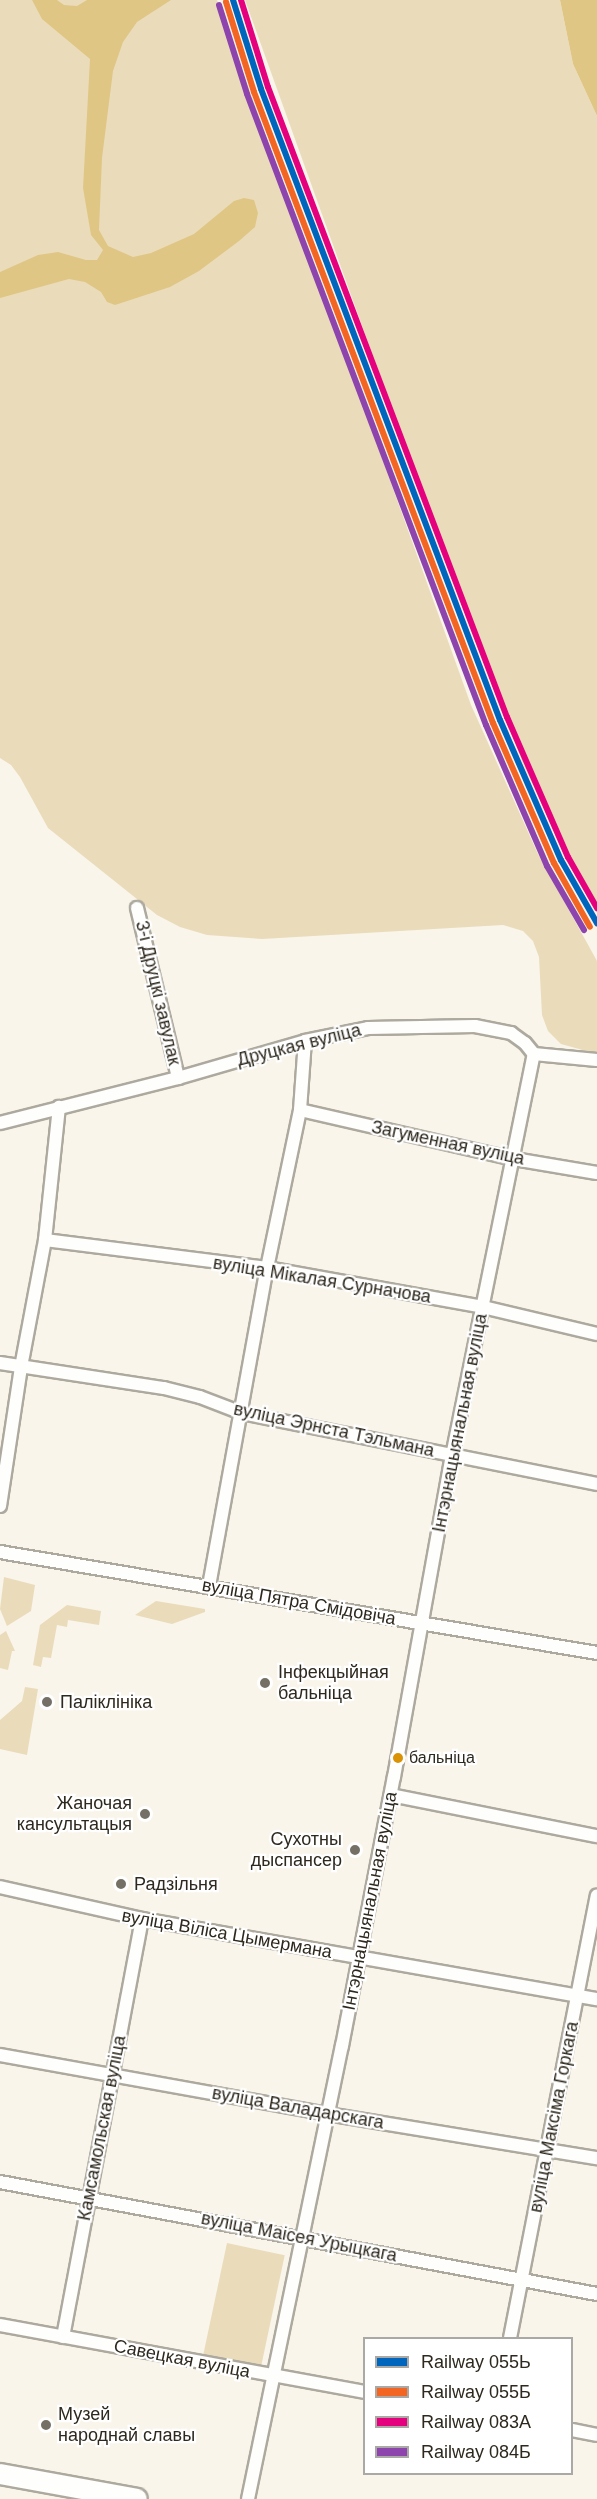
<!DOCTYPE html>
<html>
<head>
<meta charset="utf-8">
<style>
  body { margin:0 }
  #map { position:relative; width:597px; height:2499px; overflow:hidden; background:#f9f5eb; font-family:Arial,sans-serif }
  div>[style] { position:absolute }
  .green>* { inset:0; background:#eadcba; transform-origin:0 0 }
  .water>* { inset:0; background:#e0c685 }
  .roads { filter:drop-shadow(2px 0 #ada99f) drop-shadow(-2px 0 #ada99f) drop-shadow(0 2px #ada99f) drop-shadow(0 -2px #ada99f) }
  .minor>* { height:12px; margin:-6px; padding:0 6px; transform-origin:6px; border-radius:6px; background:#fefefc }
  .primary>* { height:20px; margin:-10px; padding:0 10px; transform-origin:10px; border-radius:10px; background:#fefefc }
  .rail-1>* { height:6px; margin:-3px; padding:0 3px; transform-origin:3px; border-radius:3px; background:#0065bd }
  .rail-2>* { height:6px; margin:-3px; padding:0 3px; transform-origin:3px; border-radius:3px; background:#f26522 }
  .rail-3>* { height:6px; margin:-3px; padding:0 3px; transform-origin:3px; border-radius:3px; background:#e5007d }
  .rail-4>* { height:6px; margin:-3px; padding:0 3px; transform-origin:3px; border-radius:3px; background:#8e44ad }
  .dots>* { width:16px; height:16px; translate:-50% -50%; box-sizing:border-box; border:3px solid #fff; border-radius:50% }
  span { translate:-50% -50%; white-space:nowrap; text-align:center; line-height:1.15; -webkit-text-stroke:4.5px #fff; paint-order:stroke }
  .bus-label { font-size:16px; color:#2e291e }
  .left { translate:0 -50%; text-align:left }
  .street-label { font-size:18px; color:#2e291e }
  .poi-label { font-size:18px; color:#2e291e }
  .right { translate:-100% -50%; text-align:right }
  .legend { position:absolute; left:363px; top:2337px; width:210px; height:138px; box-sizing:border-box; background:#fff; border:2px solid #aba9a5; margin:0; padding:8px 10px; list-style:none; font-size:18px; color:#2e291e }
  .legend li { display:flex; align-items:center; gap:12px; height:30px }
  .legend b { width:30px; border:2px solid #aba9a5 }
</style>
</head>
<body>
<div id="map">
  <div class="green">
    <div style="clip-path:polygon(0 0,217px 0,471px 705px,538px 854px,597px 961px,597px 1054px,561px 1044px,548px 1031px,542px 1015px,539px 957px,533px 941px,523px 931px,503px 925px,262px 939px,207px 935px,180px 927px,157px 915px,48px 828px,20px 777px,11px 765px,0 758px)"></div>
    <div style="clip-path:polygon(245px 0,560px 0,573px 64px,597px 116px,597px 910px,573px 871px,523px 764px,461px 601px)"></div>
    <div style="clip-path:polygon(4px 1577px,35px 1585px,31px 1611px,7px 1626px,0 1609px)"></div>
    <div style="clip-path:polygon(156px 1601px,205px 1609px,205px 1612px,172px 1624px,135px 1615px)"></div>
    <div style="clip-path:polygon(67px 1605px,101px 1611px,99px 1625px,68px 1620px,67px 1627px,57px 1625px,51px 1658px,43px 1657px,41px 1667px,33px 1665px,40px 1625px)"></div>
    <div style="clip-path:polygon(6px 1631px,15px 1651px,12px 1651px,8px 1670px,0 1668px,0 1635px)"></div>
    <div style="clip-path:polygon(25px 1687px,38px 1689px,27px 1755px,0 1749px,0 1720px,22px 1701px)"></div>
    <div style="left:227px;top:2243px;width:59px;height:114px;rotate:12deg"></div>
  </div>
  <div class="water">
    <div style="clip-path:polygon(32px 0,57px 0,64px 5px,77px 6px,87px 0,171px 0,137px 22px,123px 42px,113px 71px,102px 158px,99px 230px,108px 246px,133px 257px,151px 253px,194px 234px,234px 201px,244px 198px,254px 200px,258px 213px,255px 227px,239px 241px,199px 271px,170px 287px,115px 305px,107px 302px,101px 292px,85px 282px,69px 279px,0 298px,0 272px,38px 255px,58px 252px,86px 260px,97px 260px,103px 250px,91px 235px,83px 188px,90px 59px,42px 19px)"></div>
    <div style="clip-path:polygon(560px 0,597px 0,597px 116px,573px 64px)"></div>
  </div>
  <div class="roads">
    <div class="minor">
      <div style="left:137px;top:908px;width:175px;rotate:76.4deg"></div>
      <div style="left:300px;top:1110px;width:220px;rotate:12.9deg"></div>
      <div style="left:514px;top:1159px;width:84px;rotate:9.6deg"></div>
      <div style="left:0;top:1123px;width:184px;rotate:-14.2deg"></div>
      <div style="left:178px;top:1078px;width:132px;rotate:-16.2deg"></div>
      <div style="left:305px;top:1041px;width:64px;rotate:-11.7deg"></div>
      <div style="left:368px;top:1028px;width:107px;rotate:-1.1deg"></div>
      <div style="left:475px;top:1026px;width:37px;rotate:11deg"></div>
      <div style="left:511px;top:1033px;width:17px;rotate:36deg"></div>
      <div style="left:525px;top:1043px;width:14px;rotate:51deg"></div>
      <div style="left:534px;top:1054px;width:63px;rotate:5.4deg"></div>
      <div style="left:45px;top:1240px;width:224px;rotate:7.2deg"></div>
      <div style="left:267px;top:1268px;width:219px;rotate:10.2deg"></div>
      <div style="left:483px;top:1307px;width:117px;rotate:13.3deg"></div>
      <div style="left:0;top:1363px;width:166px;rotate:8.7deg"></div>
      <div style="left:164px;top:1388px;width:37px;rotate:14deg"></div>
      <div style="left:200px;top:1397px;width:45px;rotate:20.9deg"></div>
      <div style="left:242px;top:1413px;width:362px;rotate:11.3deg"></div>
      <div style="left:0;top:1506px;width:141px;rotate:-81.4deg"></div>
      <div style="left:21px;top:1367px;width:129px;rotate:-79.3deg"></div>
      <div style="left:45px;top:1240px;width:134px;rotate:-84deg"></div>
      <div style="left:0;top:1552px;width:605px;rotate:9.6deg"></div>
      <div style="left:209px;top:1586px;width:323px;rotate:-79.7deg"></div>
      <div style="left:267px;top:1268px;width:161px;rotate:-78.2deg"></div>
      <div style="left:300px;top:1110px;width:69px;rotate:-85.9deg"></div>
      <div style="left:391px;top:1795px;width:210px;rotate:11.3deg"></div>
      <div style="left:0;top:1887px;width:146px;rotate:12.7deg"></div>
      <div style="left:142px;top:1919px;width:462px;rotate:10deg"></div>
      <div style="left:0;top:2055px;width:332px;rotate:10.2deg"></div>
      <div style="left:327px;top:2114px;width:274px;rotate:9.3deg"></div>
      <div style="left:0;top:2182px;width:607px;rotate:10.63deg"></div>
      <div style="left:0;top:2325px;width:370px;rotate:10.4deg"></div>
      <div style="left:63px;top:2337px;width:425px;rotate:-79.3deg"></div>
      <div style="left:510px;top:2338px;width:451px;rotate:-78.9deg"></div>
      <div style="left:572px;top:2430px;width:25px;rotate:11deg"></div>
      <div style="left:248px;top:2499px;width:463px;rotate:-78.3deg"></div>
      <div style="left:342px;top:2046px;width:274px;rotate:-79.1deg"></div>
      <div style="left:394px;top:1777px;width:326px;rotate:-79.8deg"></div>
      <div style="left:452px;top:1456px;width:410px;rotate:-78.5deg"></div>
    </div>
    <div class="primary">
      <div style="left:0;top:2474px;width:139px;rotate:10.3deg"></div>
    </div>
  </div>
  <div class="rail-1">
    <div style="left:233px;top:0;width:93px;rotate:72.5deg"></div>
    <div style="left:261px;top:89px;width:675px;rotate:69.26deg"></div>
    <div style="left:500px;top:720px;width:153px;rotate:66.5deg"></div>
    <div style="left:561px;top:860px;width:73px;rotate:60.3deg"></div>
  </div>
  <div class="rail-2">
    <div style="left:226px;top:2px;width:94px;rotate:72.7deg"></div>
    <div style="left:254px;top:92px;width:675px;rotate:69.26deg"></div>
    <div style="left:493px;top:723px;width:153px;rotate:66.5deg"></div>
    <div style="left:554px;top:863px;width:73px;rotate:60.6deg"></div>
  </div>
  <div class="rail-3">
    <div style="left:241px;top:0;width:91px;rotate:72.8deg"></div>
    <div style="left:268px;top:87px;width:674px;rotate:69.23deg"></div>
    <div style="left:507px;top:717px;width:153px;rotate:66.5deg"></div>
    <div style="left:568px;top:857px;width:59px;rotate:60.4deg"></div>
  </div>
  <div class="rail-4">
    <div style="left:219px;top:5px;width:93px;rotate:72.5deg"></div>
    <div style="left:247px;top:94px;width:675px;rotate:69.26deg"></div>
    <div style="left:486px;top:725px;width:154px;rotate:66.6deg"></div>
    <div style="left:547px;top:866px;width:74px;rotate:60deg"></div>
  </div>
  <div class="dots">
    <div style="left:265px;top:1683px;background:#757066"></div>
    <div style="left:47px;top:1702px;background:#757066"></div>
    <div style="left:398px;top:1758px;background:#d99304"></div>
    <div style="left:145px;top:1814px;background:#757066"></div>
    <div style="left:355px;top:1850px;background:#757066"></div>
    <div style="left:121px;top:1884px;background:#757066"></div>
    <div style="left:46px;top:2425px;background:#757066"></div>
  </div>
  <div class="bus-label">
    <span class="left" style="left:409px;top:1758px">бальніца</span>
  </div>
  <div class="street-label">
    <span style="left:158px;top:993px;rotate:77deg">3-і Друцкі завулак</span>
    <span style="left:299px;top:1045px;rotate:-14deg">Друцкая вуліца</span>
    <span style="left:448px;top:1143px;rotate:12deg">Загуменная вуліца</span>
    <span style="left:322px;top:1280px;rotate:9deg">вуліца Мікалая Сурначова</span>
    <span style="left:460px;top:1423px;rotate:-79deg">Інтэрнацыянальная вуліца</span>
    <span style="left:334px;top:1430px;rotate:12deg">вуліца Эрнста Тэльмана</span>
    <span style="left:299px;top:1602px;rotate:10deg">вуліца Пятра Смідовіча</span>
    <span style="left:370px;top:1901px;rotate:-79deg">Інтэрнацыянальная вуліца</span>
    <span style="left:227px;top:1934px;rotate:10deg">вуліца Віліса Цымермана</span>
    <span style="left:298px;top:2108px;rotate:10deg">вуліца Валадарскага</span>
    <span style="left:554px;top:2117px;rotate:-79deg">вуліца Максіма Горкага</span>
    <span style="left:102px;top:2128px;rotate:-79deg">Камсамольская вуліца</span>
    <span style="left:299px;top:2237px;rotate:11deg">вуліца Маісея Урыцкага</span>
    <span style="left:182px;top:2359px;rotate:11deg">Савецкая вуліца</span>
  </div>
  <div class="poi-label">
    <span class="left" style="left:278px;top:1683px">Інфекцыйная<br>бальніца</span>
    <span class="left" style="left:60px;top:1702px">Паліклініка</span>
    <span class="right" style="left:132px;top:1814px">Жаночая<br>кансультацыя</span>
    <span class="right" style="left:342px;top:1850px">Сухотны<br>дыспансер</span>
    <span class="left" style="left:134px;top:1884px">Радзільня</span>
    <span class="left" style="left:58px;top:2425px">Музей<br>народнай славы</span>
  </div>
  <ul class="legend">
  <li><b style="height:8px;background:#0065bd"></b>Railway 055Ь</li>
  <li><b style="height:8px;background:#f26522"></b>Railway 055Б</li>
  <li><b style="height:8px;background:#e5007d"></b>Railway 083А</li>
  <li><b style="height:8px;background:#8e44ad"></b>Railway 084Б</li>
  </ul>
</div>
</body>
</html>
